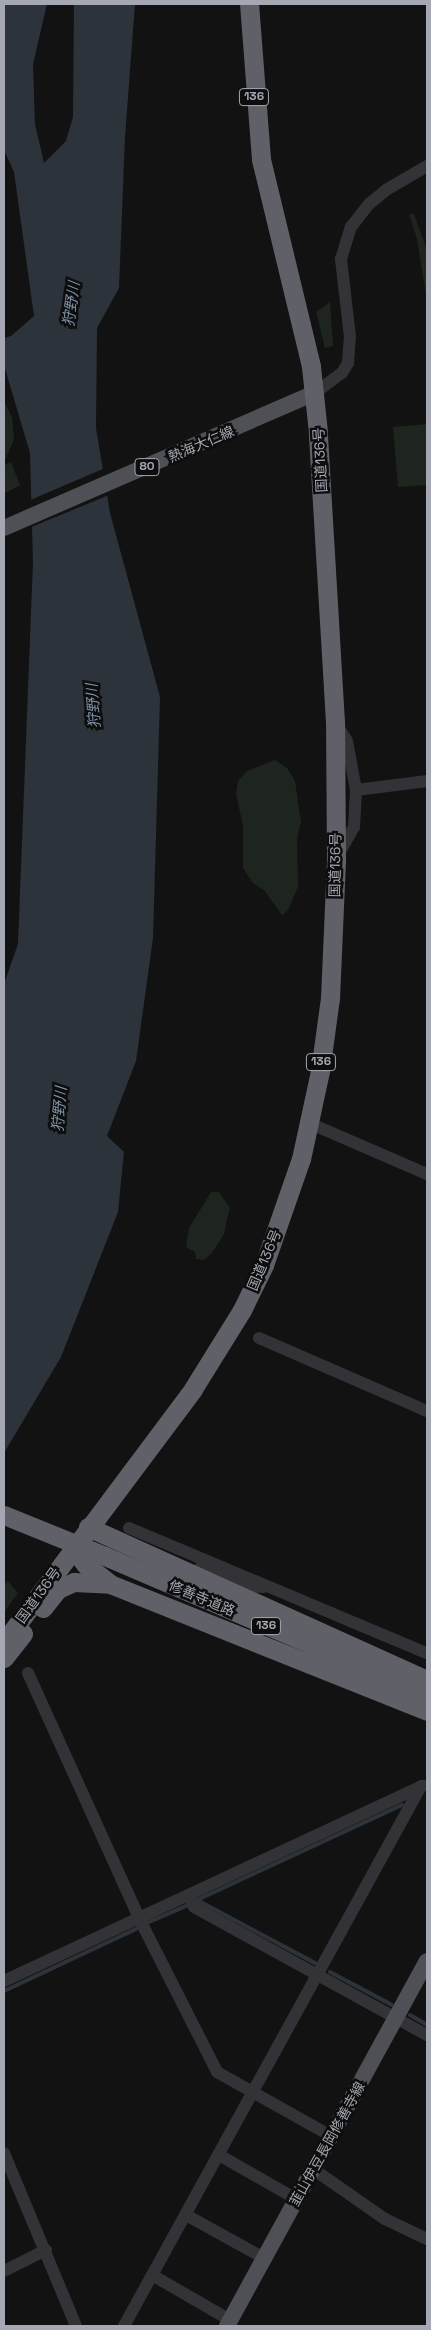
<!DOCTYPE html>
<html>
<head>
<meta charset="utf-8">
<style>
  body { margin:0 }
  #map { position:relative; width:431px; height:2330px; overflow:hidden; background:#121213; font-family:"Space Grotesk","Noto Sans JP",sans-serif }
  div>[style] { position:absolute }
  .green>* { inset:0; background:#1e251f }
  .water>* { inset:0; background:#2d333a }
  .pier>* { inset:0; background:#121213 }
  .stream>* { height:4px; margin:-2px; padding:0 2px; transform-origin:2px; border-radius:2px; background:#2d333a }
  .minor>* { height:12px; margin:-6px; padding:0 6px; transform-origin:6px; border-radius:6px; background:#333337 }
  .major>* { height:16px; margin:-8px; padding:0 8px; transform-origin:8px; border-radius:8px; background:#4f5056 }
  .highway>* { height:19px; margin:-9.5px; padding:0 9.5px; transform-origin:9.5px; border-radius:9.5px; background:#606168 }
  .highway-bridge>* { height:19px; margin:-9.5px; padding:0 9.5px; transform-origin:9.5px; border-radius:9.5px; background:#606168 }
  span { translate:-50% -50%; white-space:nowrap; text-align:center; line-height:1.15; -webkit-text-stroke:5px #0d0d0e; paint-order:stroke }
  .shield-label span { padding:1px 4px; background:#0d0d0e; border:1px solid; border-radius:4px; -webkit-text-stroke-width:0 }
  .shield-label { font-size:12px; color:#a5a8b2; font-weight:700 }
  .street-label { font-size:14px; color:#a5a8b2 }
  .water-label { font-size:15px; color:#7f93a9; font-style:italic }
  .frame { position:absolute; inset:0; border:5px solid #a5a8b2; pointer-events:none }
</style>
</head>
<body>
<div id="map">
  <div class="green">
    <div style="clip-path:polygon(409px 214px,414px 214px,427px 250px,427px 302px,417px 239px)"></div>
    <div style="clip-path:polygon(330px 302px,333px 346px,325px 348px,316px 312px)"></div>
    <div style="clip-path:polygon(4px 401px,12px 417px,14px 440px,4px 462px)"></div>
    <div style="clip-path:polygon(427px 424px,427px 485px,398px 487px,393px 427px)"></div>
    <div style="clip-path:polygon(11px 462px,20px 485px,4px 494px,4px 465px)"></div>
    <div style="clip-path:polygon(275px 760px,287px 768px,295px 781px,301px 822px,297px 838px,298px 887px,288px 910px,282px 915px,264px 890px,253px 883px,243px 868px,243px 825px,236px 794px,238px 781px,247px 771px)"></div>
    <div style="clip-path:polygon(211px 1192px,219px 1192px,230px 1208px,227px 1220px,224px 1234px,212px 1253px,204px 1260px,196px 1259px,195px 1252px,186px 1247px,189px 1228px)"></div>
    <div style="clip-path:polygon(8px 1581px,18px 1593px,4px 1612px,4px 1585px)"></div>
  </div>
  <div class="water">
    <div style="clip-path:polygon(4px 4px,47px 4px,33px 64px,35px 124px,44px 163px,66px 141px,73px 117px,74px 4px,135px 4px,125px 137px,119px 288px,97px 328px,96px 428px,110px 513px,160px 697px,153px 938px,136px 1061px,107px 1136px,124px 1152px,118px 1212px,61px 1357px,4px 1453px,4px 984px,18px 944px,33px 562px,30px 453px,4px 365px,4px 338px,11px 336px,34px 316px,14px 172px,4px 150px)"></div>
  </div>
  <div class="pier">
    <div style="clip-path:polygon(105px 468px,109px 495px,29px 528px,28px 501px)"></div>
  </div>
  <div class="stream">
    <div style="left:197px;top:1900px;width:226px;rotate:-24.9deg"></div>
    <div style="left:197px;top:1900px;width:134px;rotate:28.1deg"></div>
    <div style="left:149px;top:1922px;width:40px;rotate:-23.4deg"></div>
    <div style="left:330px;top:1972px;width:70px;rotate:28deg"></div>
    <div style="left:4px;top:1991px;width:146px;rotate:-25.2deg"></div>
    <div style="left:410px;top:2015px;width:20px;rotate:30deg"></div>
  </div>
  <div class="minor">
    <div style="left:315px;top:393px;width:34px;rotate:-37deg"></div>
    <div style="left:342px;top:373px;width:12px;rotate:-59deg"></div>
    <div style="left:348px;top:363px;width:26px;rotate:-86deg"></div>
    <div style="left:350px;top:337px;width:79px;rotate:-96.6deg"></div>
    <div style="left:341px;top:259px;width:34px;rotate:-73deg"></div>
    <div style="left:351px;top:227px;width:29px;rotate:-52deg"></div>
    <div style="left:369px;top:204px;width:22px;rotate:-39deg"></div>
    <div style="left:386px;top:190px;width:48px;rotate:-30.3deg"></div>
    <div style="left:336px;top:724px;width:20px;rotate:57deg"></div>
    <div style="left:347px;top:741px;width:50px;rotate:79.6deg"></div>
    <div style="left:356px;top:790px;width:37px;rotate:93deg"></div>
    <div style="left:354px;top:827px;width:34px;rotate:120deg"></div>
    <div style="left:356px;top:790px;width:72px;rotate:-7.2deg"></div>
    <div style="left:309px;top:1123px;width:129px;rotate:23.4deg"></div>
    <div style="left:259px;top:1338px;width:183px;rotate:23.5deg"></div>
    <div style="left:129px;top:1528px;width:323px;rotate:22.8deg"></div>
    <div style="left:200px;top:1568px;width:48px;rotate:22.2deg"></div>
    <div style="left:244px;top:1586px;width:19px;rotate:3deg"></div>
    <div style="left:28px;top:1673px;width:269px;rotate:65.6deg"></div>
    <div style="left:139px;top:1918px;width:173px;rotate:63.1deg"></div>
    <div style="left:217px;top:2072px;width:131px;rotate:29.3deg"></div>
    <div style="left:188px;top:1895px;width:13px;rotate:63deg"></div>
    <div style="left:194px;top:1907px;width:266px;rotate:28.8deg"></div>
    <div style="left:4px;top:1981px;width:462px;rotate:-25deg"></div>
    <div style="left:4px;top:2153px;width:187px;rotate:67.4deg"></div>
    <div style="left:219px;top:2155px;width:89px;rotate:29.7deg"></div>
    <div style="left:313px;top:2169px;width:88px;rotate:34.8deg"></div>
    <div style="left:385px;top:2219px;width:47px;rotate:25.5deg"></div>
    <div style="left:186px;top:2215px;width:89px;rotate:28.9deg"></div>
    <div style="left:4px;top:2271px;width:47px;rotate:-26.6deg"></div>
    <div style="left:152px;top:2275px;width:90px;rotate:30deg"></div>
    <div style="left:124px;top:2326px;width:616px;rotate:-61.19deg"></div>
  </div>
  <div class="major">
    <div style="left:4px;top:528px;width:339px;rotate:-23.5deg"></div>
    <div style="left:227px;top:2326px;width:416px;rotate:-61.3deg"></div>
  </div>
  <div class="highway">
    <div style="left:88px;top:1527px;width:372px;rotate:24.3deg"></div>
    <div style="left:73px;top:1548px;width:21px;rotate:53deg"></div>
    <div style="left:86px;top:1565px;width:29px;rotate:38deg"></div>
    <div style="left:105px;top:1556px;width:350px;rotate:23.2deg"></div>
    <div style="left:43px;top:1608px;width:24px;rotate:-52deg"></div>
    <div style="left:58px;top:1589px;width:17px;rotate:-24deg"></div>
    <div style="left:74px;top:1582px;width:36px;rotate:3deg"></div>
    <div style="left:110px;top:1584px;width:341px;rotate:21.8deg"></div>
    <div style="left:4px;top:1642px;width:316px;rotate:-53.2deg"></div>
    <div style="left:193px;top:1389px;width:93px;rotate:-58.2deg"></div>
    <div style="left:242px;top:1310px;width:50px;rotate:-63.9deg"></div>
    <div style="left:264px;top:1265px;width:112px;rotate:-70.8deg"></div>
    <div style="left:301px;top:1159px;width:90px;rotate:-77.8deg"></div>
    <div style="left:320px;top:1071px;width:74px;rotate:-82.2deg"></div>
    <div style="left:330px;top:998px;width:139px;rotate:-87.5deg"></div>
    <div style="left:336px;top:859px;width:137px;rotate:-90.4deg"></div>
    <div style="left:335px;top:722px;width:290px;rotate:-93.4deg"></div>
    <div style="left:318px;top:432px;width:66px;rotate:-96.1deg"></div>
    <div style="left:311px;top:366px;width:213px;rotate:-103.6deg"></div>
    <div style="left:261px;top:159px;width:155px;rotate:-94.4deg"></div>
    <div style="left:4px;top:1658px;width:31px;rotate:-52deg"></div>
  </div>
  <div class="highway-bridge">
    <div style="left:4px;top:1515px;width:109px;rotate:22.1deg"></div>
  </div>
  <div class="shield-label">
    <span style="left:254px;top:97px">136</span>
    <span style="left:147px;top:467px">80</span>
    <span style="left:321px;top:1062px">136</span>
    <span style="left:266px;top:1626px">136</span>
  </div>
  <div class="street-label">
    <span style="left:201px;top:444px;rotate:-23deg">熱海大仁線</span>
    <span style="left:320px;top:460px;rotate:-93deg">国道136号</span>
    <span style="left:335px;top:865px;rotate:-89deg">国道136号</span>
    <span style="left:264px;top:1260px;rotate:-67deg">国道136号</span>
    <span style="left:38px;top:1595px;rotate:-54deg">国道136号</span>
    <span style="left:202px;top:1598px;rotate:23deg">修善寺道路</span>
    <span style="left:327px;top:2144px;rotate:-61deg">韮山伊豆長岡修善寺線</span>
  </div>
  <div class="water-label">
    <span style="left:71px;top:304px;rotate:-82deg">狩野川</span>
    <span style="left:93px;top:706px;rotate:-94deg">狩野川</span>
    <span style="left:59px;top:1109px;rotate:-85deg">狩野川</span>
  </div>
  <div class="frame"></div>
</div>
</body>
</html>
